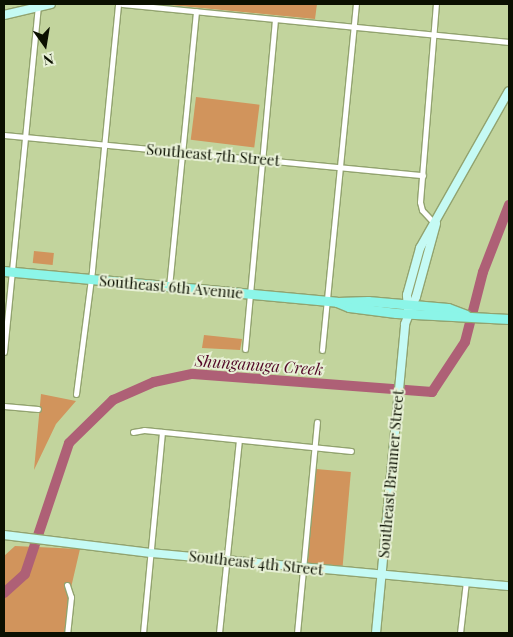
<!DOCTYPE html>
<html>
<head>
<meta charset="utf-8">
<style>
  body { margin:0 }
  #map { position:relative; width:513px; height:637px; overflow:hidden; background:#c2d49d; font-family:"Playfair Display",serif }
  div>[style] { position:absolute }
  .green>* { inset:0; background:#d1945c; transform-origin:0 0 }
  .river>* { height:10px; margin:-5px; padding:0 5px; transform-origin:5px; border-radius:5px; background:#ae6076 }
  .roads { filter:drop-shadow(1px 0 #92a36f) drop-shadow(-1px 0 #92a36f) drop-shadow(0 1px #92a36f) drop-shadow(0 -1px #92a36f) }
  .street>* { height:5px; margin:-2.5px; padding:0 2.5px; transform-origin:2.5px; border-radius:2.5px; background:#fff }
  .secondary>* { height:8px; margin:-4px; padding:0 4px; transform-origin:4px; border-radius:4px; background:#c5faf4 }
  .primary>* { height:9px; margin:-4.5px; padding:0 4.5px; transform-origin:4.5px; border-radius:4.5px; background:#8cf5e8 }
  span { translate:-50% -50%; white-space:nowrap; text-align:center; line-height:1.15; -webkit-text-stroke:4px #e7f0d5; paint-order:stroke }
  .street-label { font-size:15px; color:#0b1001 }
  .water-label { font-size:16px; color:#510626; font-style:italic }
  .frame { position:absolute; inset:0; border:5px solid #0b1001; pointer-events:none }
  .north { position:absolute; left:20px; top:20px; width:50px; height:50px; -webkit-text-stroke:4px #e7f0d5; paint-order:stroke; rotate:167deg; font-size:14px; font-weight:700; line-height:20px; text-align:center; color:#0b1001 }
  .north::after { content:''; display:block; margin:auto; width:18px; height:22px; background:#0b1001; clip-path:polygon(50% 0,100% 100%,50% 72%,0 100%) }
</style>
</head>
<body>
<div id="map">
  <div class="green">
    <div style="clip-path:polygon(160px 4px,317px 4px,315px 19px)"></div>
    <div style="left:196px;top:97px;width:64px;height:43px;rotate:7deg"></div>
    <div style="left:34px;top:251px;width:20px;height:12px;rotate:6deg"></div>
    <div style="clip-path:polygon(204px 335px,242px 339px,240px 350px,202px 348px)"></div>
    <div style="clip-path:polygon(41px 394px,76px 401px,56px 424px,34px 470px)"></div>
    <div style="left:316px;top:469px;width:35px;height:94px;rotate:5deg"></div>
    <div style="clip-path:polygon(15px 546px,80px 549px,70px 592px,65px 633px,4px 633px,4px 556px)"></div>
  </div>
  <div class="river">
    <div style="left:4px;top:593px;width:28px;rotate:-42deg"></div>
    <div style="left:25px;top:574px;width:138px;rotate:-71.4deg"></div>
    <div style="left:69px;top:443px;width:62px;rotate:-44.3deg"></div>
    <div style="left:113px;top:400px;width:45px;rotate:-23.7deg"></div>
    <div style="left:154px;top:382px;width:40px;rotate:-12deg"></div>
    <div style="left:193px;top:374px;width:240px;rotate:4.3deg"></div>
    <div style="left:432px;top:392px;width:60px;rotate:-56.6deg"></div>
    <div style="left:465px;top:342px;width:72px;rotate:-75.6deg"></div>
    <div style="left:483px;top:272px;width:72px;rotate:-68.8deg"></div>
  </div>
  <div class="roads">
    <div class="street">
      <div style="left:122px;top:4px;width:389px;rotate:5.6deg"></div>
      <div style="left:4px;top:135px;width:421px;rotate:5.5deg"></div>
      <div style="left:435px;top:224px;width:19px;rotate:-133deg"></div>
      <div style="left:422px;top:210px;width:8px;rotate:-104deg"></div>
      <div style="left:420px;top:202px;width:199px;rotate:-85.4deg"></div>
      <div style="left:169px;top:287px;width:277px;rotate:-84.4deg"></div>
      <div style="left:245px;top:349px;width:331px;rotate:-84.8deg"></div>
      <div style="left:322px;top:350px;width:348px;rotate:-84.4deg"></div>
      <div style="left:4px;top:352px;width:347px;rotate:-84.4deg"></div>
      <div style="left:76px;top:394px;width:125px;rotate:-82.6deg"></div>
      <div style="left:92px;top:270px;width:267px;rotate:-84.4deg"></div>
      <div style="left:4px;top:406px;width:34px;rotate:5deg"></div>
      <div style="left:133px;top:432px;width:11px;rotate:-10deg"></div>
      <div style="left:144px;top:430px;width:208px;rotate:5.8deg"></div>
      <div style="left:67px;top:585px;width:13px;rotate:72deg"></div>
      <div style="left:71px;top:597px;width:36px;rotate:96deg"></div>
      <div style="left:143px;top:633px;width:202px;rotate:-84.6deg"></div>
      <div style="left:219px;top:633px;width:194px;rotate:-84.1deg"></div>
      <div style="left:297px;top:633px;width:212px;rotate:-84.6deg"></div>
      <div style="left:460px;top:633px;width:52px;rotate:-83.4deg"></div>
    </div>
    <div class="secondary">
      <div style="left:4px;top:15px;width:48px;rotate:-13.2deg"></div>
      <div style="left:408px;top:310px;width:15px;rotate:-94deg"></div>
      <div style="left:407px;top:295px;width:49px;rotate:-74.5deg"></div>
      <div style="left:420px;top:248px;width:180px;rotate:-60.5deg"></div>
      <div style="left:4px;top:535px;width:148px;rotate:7deg"></div>
      <div style="left:151px;top:553px;width:360px;rotate:5.3deg"></div>
      <div style="left:376px;top:633px;width:310px;rotate:-84.6deg"></div>
      <div style="left:405px;top:324px;width:29px;rotate:-68deg"></div>
      <div style="left:416px;top:297px;width:76px;rotate:-74.7deg"></div>
    </div>
    <div class="primary">
      <div style="left:4px;top:271px;width:334px;rotate:5.3deg"></div>
      <div style="left:337px;top:302px;width:31px;rotate:-2deg"></div>
      <div style="left:368px;top:301px;width:80px;rotate:5deg"></div>
      <div style="left:448px;top:308px;width:19px;rotate:21deg"></div>
      <div style="left:337px;top:302px;width:13px;rotate:23deg"></div>
      <div style="left:349px;top:307px;width:47px;rotate:7.3deg"></div>
      <div style="left:396px;top:313px;width:113px;rotate:3deg"></div>
    </div>
  </div>
  <div class="street-label">
    <span style="left:213px;top:155px;rotate:5deg">Southeast 7th Street</span>
    <span style="left:171px;top:287px;rotate:5deg">Southeast 6th Avenue</span>
    <span style="left:391px;top:474px;rotate:-85deg">Southeast Branner Street</span>
    <span style="left:256px;top:563px;rotate:6deg">Southeast 4th Street</span>
  </div>
  <div class="water-label">
    <span style="left:259px;top:365px;rotate:4deg">Shunganuga Creek</span>
  </div>
  <div class="frame"></div>
  <div class="north">N</div>
</div>
</body>
</html>
